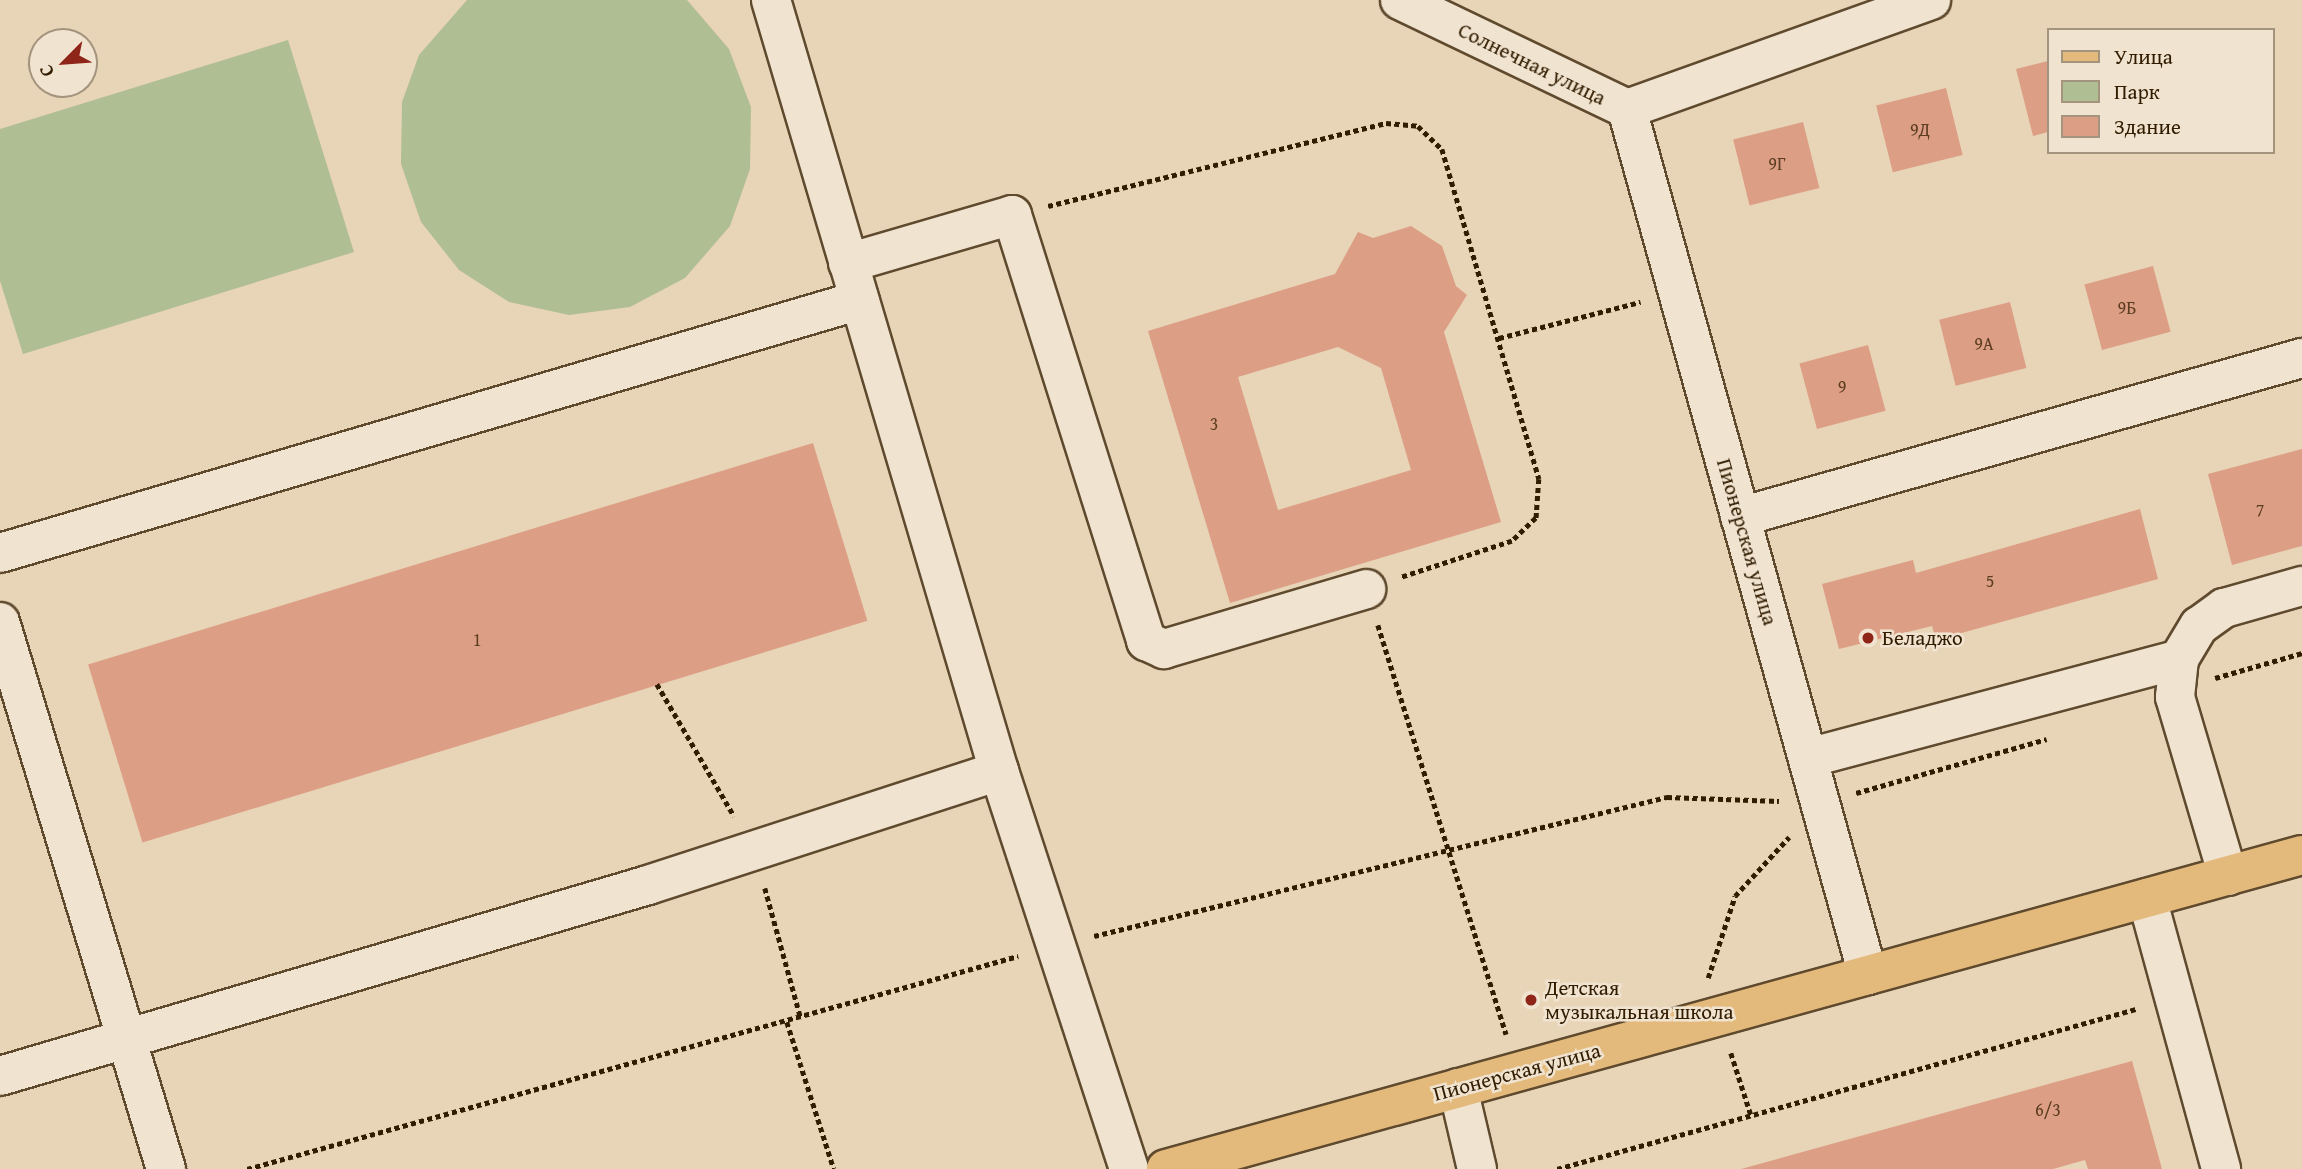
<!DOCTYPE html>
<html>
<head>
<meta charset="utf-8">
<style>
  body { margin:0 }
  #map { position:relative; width:2302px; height:1169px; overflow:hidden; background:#e8d4b7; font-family:"Gentium Book Plus",serif }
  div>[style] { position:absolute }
  .green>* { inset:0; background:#b0be93 }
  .building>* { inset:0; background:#dc9f85; transform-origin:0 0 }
  .path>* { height:4.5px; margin-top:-2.25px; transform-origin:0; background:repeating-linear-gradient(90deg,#311c00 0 5px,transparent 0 8.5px) }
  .roads { filter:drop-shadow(2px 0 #5f4a2e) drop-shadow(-2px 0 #5f4a2e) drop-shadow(0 2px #5f4a2e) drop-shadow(0 -2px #5f4a2e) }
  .minor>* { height:38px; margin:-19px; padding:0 19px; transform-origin:19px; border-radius:19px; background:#f0e3d0 }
  .major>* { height:38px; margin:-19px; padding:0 19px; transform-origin:19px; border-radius:19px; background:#e4ba7c }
  .dots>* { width:19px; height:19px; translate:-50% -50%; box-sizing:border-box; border:4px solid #f0e3d0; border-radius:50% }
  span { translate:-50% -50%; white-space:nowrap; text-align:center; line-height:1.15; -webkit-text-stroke:5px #f0e3d0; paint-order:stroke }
  .number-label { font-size:18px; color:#5c3d21 }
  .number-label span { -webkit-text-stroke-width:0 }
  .street-label { font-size:21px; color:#311c00 }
  .poi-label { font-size:21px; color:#311c00 }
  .left { translate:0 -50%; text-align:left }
  .legend { position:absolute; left:2047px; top:28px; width:228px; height:126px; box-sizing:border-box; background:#f0e3d0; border:2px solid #a4937d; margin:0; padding:9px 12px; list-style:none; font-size:21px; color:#311c00 }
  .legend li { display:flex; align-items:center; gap:14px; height:35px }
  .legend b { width:35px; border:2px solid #a4937d }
  .north { position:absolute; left:28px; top:28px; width:70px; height:70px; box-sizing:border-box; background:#f0e3d0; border:2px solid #a4937d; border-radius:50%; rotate:245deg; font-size:19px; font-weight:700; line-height:28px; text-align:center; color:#311c00 }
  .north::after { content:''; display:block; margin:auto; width:24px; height:32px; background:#8f2418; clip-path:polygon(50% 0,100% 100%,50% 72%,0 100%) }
</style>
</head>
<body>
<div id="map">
  <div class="green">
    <div style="clip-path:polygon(467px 0,687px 0,729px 49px,751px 107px,750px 169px,730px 226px,685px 278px,630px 307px,569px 315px,509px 302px,459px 270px,421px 222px,401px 164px,402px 102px,419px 55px)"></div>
    <div style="clip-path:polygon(288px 40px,354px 252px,23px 354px,0 281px,0 129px)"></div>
  </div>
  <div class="building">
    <div style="clip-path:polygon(2048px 61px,2048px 132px,2033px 136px,2016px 69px)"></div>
    <div style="left:1946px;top:88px;width:69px;height:72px;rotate:76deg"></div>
    <div style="left:1803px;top:122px;width:68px;height:72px;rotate:76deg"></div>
    <div style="clip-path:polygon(evenodd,1411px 226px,1442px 246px,1456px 286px,1467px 295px,1444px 332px,1501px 522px,1230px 603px,1148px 331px,1335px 274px,1358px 232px,1373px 238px,1411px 226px,1338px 347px,1381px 368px,1411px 470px,1278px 510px,1238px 377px,1338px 347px)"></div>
    <div style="left:2153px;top:266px;width:68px;height:71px;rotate:75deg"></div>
    <div style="left:2010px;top:302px;width:68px;height:73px;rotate:76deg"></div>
    <div style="left:1868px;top:345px;width:68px;height:71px;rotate:75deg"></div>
    <div style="left:813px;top:443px;width:186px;height:758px;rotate:73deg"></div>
    <div style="clip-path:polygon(2302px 449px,2302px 546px,2232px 565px,2208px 474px)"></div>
    <div style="clip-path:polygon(2140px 509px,2158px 579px,1936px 640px,1932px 626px,1839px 649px,1822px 584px,1913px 560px,1916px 573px)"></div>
    <div style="clip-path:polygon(2132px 1061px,2162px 1169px,2088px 1169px,2085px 1160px,2053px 1169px,1741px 1169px)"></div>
  </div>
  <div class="path">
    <div style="left:1048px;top:206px;width:348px;rotate:-13.8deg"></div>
    <div style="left:1386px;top:123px;width:32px;rotate:5deg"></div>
    <div style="left:1418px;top:126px;width:33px;rotate:44deg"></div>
    <div style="left:1442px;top:149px;width:344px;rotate:73.6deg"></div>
    <div style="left:1539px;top:479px;width:39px;rotate:94deg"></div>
    <div style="left:1536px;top:518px;width:33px;rotate:136deg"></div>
    <div style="left:1512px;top:541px;width:116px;rotate:161.9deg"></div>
    <div style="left:1499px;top:338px;width:146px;rotate:-14.3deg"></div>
    <div style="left:1378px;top:625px;width:429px;rotate:72.6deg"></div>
    <div style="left:2215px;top:678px;width:91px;rotate:-16deg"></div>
    <div style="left:657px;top:684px;width:153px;rotate:59.7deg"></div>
    <div style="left:1856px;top:793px;width:198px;rotate:-15.8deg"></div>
    <div style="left:765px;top:888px;width:136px;rotate:74.6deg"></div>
    <div style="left:1094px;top:936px;width:590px;rotate:-13.64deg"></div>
    <div style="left:1667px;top:797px;width:112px;rotate:2deg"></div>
    <div style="left:1708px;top:978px;width:86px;rotate:-71.8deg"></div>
    <div style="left:1735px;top:896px;width:80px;rotate:-47.5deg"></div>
    <div style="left:787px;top:1022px;width:154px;rotate:72.3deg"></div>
    <div style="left:1731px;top:1053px;width:65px;rotate:72.1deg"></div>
    <div style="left:247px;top:1169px;width:800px;rotate:-15.44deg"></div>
    <div style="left:1557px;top:1169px;width:601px;rotate:-15.45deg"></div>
  </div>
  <div class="roads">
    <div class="minor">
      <div style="left:771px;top:0;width:804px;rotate:73.53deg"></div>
      <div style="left:999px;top:771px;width:419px;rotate:71.9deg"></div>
      <div style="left:1400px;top:0;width:252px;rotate:25.6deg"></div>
      <div style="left:1627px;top:109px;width:899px;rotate:74.45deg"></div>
      <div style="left:1627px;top:109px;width:323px;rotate:-19.7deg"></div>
      <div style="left:848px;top:263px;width:171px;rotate:-16.3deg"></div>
      <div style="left:1012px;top:215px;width:447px;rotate:72.5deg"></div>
      <div style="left:1146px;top:641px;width:20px;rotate:24deg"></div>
      <div style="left:1164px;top:649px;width:211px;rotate:-16.5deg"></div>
      <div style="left:1740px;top:517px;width:584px;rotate:-15.8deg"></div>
      <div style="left:0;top:553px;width:896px;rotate:-16.39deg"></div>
      <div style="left:0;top:622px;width:572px;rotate:73.12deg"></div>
      <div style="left:1808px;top:758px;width:384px;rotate:-14.9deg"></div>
      <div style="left:2228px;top:876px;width:187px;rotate:-106.5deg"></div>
      <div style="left:2175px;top:697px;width:38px;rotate:-84deg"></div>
      <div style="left:2179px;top:659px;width:39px;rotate:-59deg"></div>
      <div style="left:2199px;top:626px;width:31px;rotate:-36deg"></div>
      <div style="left:2224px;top:608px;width:81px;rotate:-15.8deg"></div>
      <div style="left:2147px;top:898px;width:281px;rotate:74.7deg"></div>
      <div style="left:0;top:1076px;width:676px;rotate:-16.42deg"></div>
      <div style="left:648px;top:885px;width:369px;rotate:-18deg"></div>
      <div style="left:1458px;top:1088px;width:83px;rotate:76.8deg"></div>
    </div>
    <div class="major">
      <div style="left:1166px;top:1169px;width:1179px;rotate:-15.45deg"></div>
    </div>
  </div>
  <div class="dots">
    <div style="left:1868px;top:638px;background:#8f2418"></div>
    <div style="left:1531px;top:1000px;background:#8f2418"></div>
  </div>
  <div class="number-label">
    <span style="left:1920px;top:130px">9Д</span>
    <span style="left:1777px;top:164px">9Г</span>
    <span style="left:2127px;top:308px">9Б</span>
    <span style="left:1984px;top:344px">9А</span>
    <span style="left:1842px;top:387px">9</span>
    <span style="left:1214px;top:424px">3</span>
    <span style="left:2260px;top:510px">7</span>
    <span style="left:1990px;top:581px">5</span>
    <span style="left:477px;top:640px">1</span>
    <span style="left:2048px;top:1110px">6/3</span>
  </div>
  <div class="street-label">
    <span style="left:1532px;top:64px;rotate:26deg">Солнечная улица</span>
    <span style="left:1747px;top:542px;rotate:74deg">Пионерская улица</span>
    <span style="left:1517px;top:1072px;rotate:-15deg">Пионерская улица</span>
  </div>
  <div class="poi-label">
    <span class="left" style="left:1882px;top:638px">Беладжо</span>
    <span class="left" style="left:1545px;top:1000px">Детская<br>музыкальная школа</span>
  </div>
  <ul class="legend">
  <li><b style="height:9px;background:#e4ba7c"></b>Улица</li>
  <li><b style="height:19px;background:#b0be93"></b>Парк</li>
  <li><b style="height:19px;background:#dc9f85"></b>Здание</li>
  </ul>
  <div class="north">С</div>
</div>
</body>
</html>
